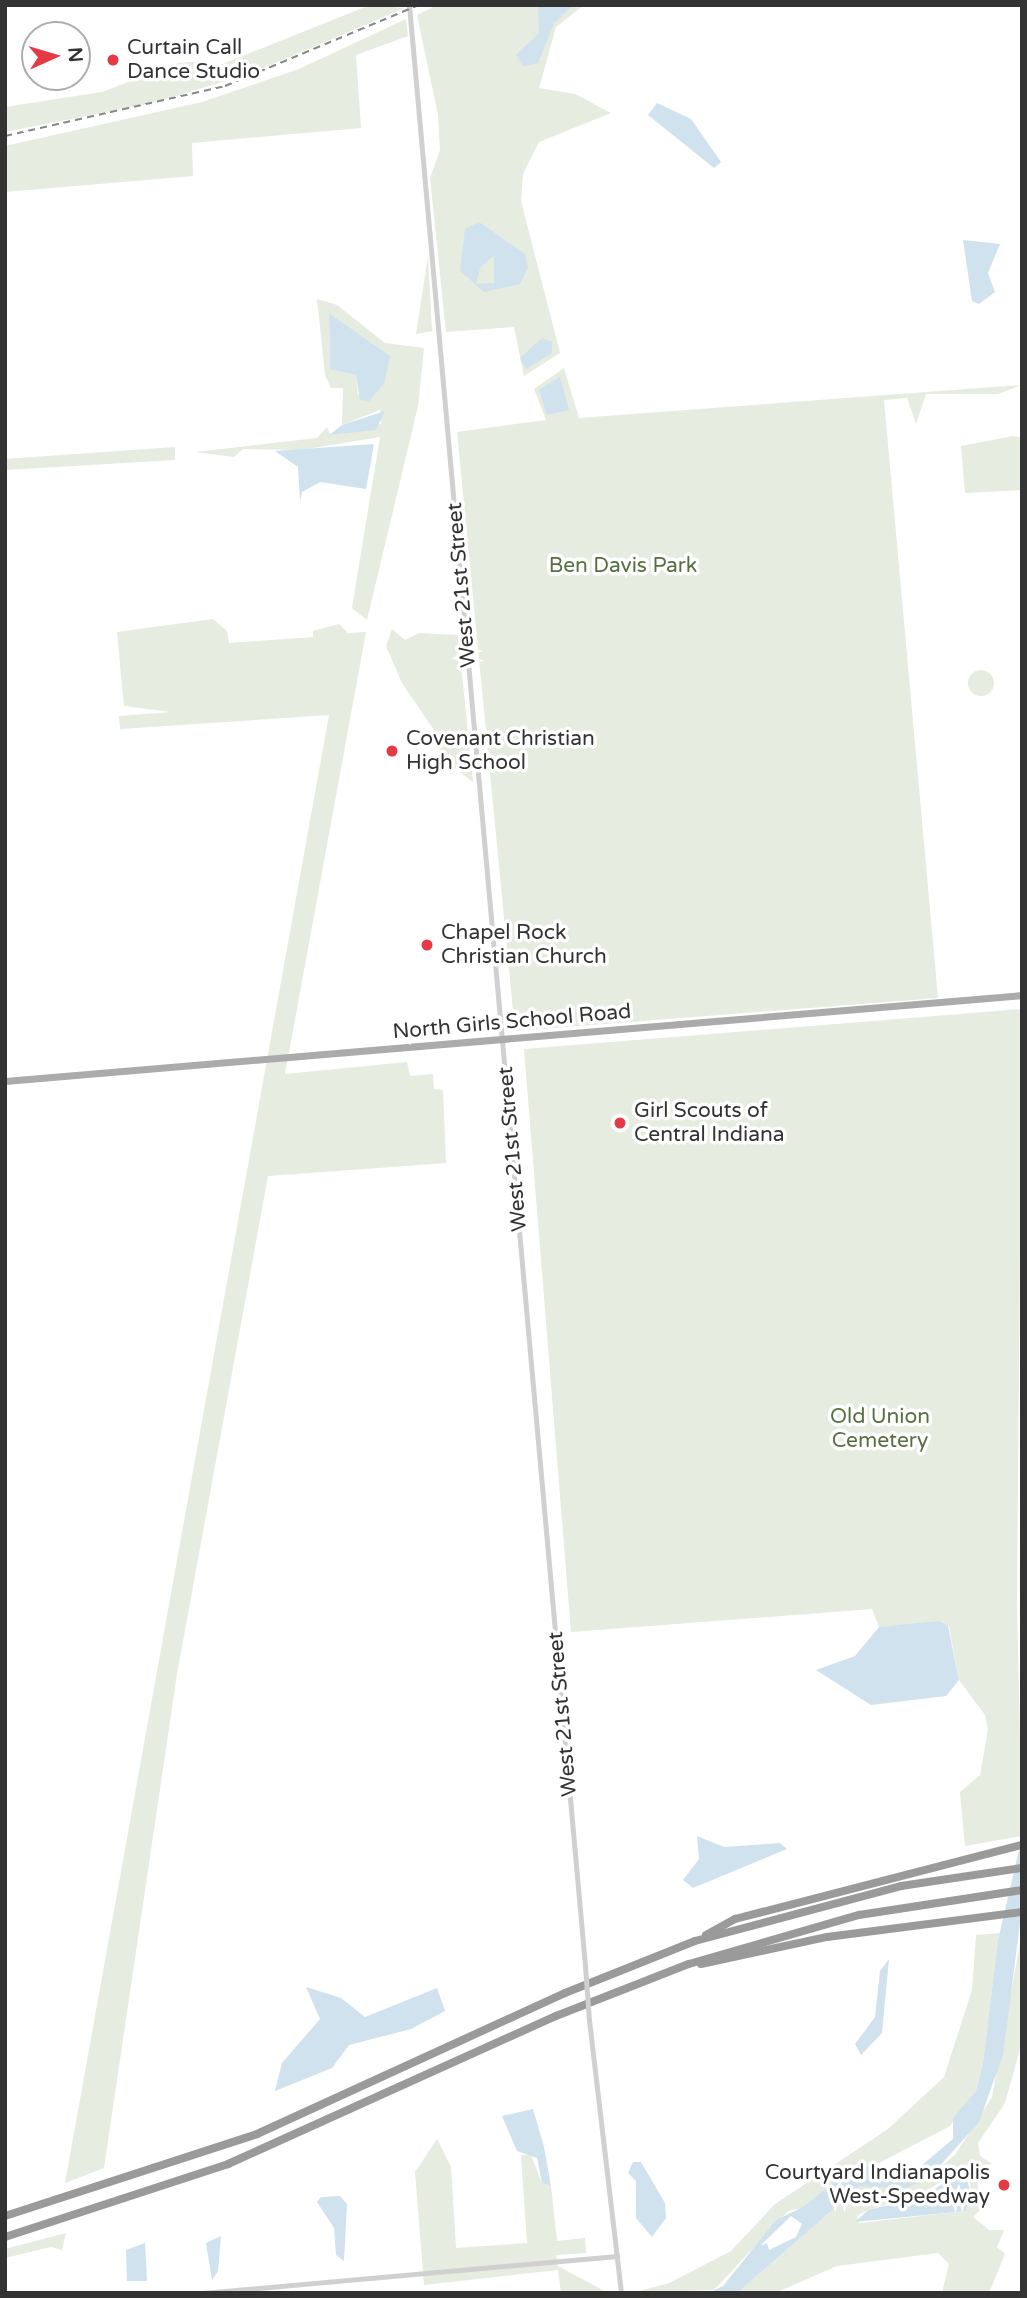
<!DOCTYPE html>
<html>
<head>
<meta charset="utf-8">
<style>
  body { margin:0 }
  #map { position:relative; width:1027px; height:2298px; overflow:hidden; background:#fff; font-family:"Varela Round",sans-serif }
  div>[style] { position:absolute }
  .green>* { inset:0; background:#e6ecdf }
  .round { border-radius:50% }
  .water>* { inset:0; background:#cfe2ee }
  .minor>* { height:5px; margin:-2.5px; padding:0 2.5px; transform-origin:2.5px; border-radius:2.5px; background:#d0d0d0 }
  .major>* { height:7px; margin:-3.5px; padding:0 3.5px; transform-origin:3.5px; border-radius:3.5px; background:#ababab }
  .highway>* { height:8px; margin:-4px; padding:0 4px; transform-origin:4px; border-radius:4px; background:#9a9a9a }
  .rail>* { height:2px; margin-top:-1px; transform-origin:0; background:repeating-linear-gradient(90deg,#888 0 7px,transparent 0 12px) }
  .minor-bridge>* { height:5px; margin:-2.5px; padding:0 2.5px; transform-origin:2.5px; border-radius:2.5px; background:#d0d0d0 }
  .dots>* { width:19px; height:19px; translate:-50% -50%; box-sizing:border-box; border:4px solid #fff; border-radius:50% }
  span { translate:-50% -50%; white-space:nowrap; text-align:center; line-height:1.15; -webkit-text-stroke:7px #fff; paint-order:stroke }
  .poi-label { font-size:21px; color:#333 }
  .left { translate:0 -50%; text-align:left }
  .right { translate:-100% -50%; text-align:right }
  .park-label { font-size:21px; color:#56703f }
  .street-label { font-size:21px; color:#333 }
  .frame { position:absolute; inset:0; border:7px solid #333; pointer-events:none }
  .north { position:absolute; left:21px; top:21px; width:70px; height:70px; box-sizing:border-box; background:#fff; border:2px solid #adadad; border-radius:50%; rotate:86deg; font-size:19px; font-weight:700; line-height:28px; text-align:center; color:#333 }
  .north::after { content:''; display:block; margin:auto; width:24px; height:32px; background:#e63946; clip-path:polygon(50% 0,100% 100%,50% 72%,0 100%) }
</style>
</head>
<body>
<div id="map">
  <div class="green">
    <div style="clip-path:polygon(370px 5px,405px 8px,249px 74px,152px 103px,5px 132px,5px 107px,102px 92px,178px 63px,204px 61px,215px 67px)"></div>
    <div style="clip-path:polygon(437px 5px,584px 5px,556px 27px,539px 88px,575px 94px,611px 113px,539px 142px,523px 174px,521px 201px,560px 353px,524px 376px,514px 327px,446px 332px,430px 178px,440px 150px,438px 115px,417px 15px)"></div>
    <div style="clip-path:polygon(406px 19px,408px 36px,356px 55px,361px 128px,192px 143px,193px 176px,5px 192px,5px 146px,202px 102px,299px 69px)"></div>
    <div style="clip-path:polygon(428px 256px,432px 331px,416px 334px)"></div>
    <div style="clip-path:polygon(evenodd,317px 299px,337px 305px,385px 343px,424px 348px,418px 406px,367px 620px,352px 608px,380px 437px,301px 450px,243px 449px,234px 457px,195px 452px,317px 438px,327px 427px,330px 434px,381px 424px,380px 410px,342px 425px,343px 388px,331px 388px,325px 375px,317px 299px,329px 313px,385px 353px,384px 384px,370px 401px,358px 394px,356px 375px,330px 368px,329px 313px)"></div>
    <div style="clip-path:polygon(564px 368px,579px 418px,1022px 385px,998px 394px,926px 394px,916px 424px,907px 398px,884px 400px,938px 998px,515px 1031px,457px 432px,546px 420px,534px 389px)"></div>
    <div style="clip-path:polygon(1013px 436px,1022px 438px,1022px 490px,965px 493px,961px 446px)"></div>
    <div style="clip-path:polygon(175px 447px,175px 460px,5px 470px,5px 459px)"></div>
    <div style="clip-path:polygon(213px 619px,227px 631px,229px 643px,313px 637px,313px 631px,339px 624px,348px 633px,366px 632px,285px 1074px,407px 1062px,410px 1076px,433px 1074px,434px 1089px,443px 1090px,446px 1163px,268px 1176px,177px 1674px,104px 2168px,65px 2183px,329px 715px,120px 729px,119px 716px,171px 712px,124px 706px,117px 632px)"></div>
    <div style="clip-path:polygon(392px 629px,405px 640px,419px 633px,458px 635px,473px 782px,441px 757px,434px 730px,402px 683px,386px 646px)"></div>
    <div class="round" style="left:968px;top:670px;width:26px;height:26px"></div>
    <div style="clip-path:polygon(1022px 1009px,1017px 1601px,1022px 1836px,965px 1846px,960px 1792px,980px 1775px,988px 1730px,985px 1715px,959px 1680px,949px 1626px,879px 1627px,872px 1609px,571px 1632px,524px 1049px)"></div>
    <div style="clip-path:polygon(evenodd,1022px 1932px,1022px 2042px,1005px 2103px,978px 2143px,980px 2156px,992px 2164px,976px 2166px,980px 2210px,973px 2217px,989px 2230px,1004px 2230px,997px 2247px,1005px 2254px,989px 2293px,942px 2293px,949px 2264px,938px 2253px,837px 2266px,775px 2293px,737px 2293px,860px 2186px,922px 2182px,955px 2155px,992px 2097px,1022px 1932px,955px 2172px,969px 2175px,972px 2201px,966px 2211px,859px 2223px,857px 2216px,868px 2210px,924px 2193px,955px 2172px)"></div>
    <div style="clip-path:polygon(999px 1933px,983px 2063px,976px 2091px,950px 2126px,877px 2164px,850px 2169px,802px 2208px,788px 2211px,714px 2290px,632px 2293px,669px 2283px,731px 2251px,775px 2204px,888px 2129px,944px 2077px,972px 1990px,976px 1935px)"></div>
    <div style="clip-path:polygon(437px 2139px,451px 2167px,456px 2248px,527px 2243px,521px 2155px,531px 2155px,542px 2183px,551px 2186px,557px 2241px,585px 2238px,586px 2253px,556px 2255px,558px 2266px,608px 2293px,561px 2293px,558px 2270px,424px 2285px,415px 2172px)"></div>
    <div style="clip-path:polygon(66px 2233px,62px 2250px,51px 2247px,5px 2258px,5px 2249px)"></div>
  </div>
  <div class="water">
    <div style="clip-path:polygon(538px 5px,573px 5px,554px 24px,538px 63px,523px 66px,516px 55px,539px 33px)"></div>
    <div style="clip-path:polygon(657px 103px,691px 119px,721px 162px,714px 168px,648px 115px)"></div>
    <div style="clip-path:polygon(evenodd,479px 222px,525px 254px,528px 268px,520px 284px,484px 292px,460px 271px,465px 229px,479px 222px,494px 255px,494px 283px,476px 284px,480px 268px,494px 255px)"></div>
    <div style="clip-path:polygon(963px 240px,1000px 244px,988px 273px,995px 292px,979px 304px,972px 301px)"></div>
    <div style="clip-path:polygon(329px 313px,390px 356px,384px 384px,370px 401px,360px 400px,356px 375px,330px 369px)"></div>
    <div style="clip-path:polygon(542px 338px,552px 342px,552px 353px,526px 369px,520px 358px)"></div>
    <div style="clip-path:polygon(560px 377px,569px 410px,547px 415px,539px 390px)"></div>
    <div style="clip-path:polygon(385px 411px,376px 430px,329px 435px,342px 425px)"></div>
    <div style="clip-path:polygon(374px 444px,366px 489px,320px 482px,302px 492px,300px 502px,298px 467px,275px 451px)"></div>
    <div style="clip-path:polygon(939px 1621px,948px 1626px,959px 1680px,946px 1696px,871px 1705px,816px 1670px,855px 1656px,879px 1627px)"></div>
    <div style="clip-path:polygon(697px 1836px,724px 1847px,780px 1843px,787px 1849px,693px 1888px,683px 1880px,699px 1859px)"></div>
    <div style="clip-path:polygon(evenodd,1022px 1837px,1022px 1908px,1003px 2055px,979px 2122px,929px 2178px,904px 2189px,860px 2186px,737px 2293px,709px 2293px,723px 2286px,776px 2220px,803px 2207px,850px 2169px,877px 2164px,893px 2172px,916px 2170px,953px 2139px,953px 2118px,976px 2091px,983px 2063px,998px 1940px,1022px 1837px,791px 2216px,802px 2224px,796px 2237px,769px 2250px,767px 2243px,760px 2246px,791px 2216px)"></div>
    <div style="clip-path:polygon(889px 1959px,882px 2033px,861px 2055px,855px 2044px,875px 2017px,880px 1971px)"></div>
    <div style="clip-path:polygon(306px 1987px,341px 1998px,365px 2017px,437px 1988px,445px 2011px,411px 2029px,349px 2045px,332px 2068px,275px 2091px,282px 2063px,320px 2019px)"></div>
    <div style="clip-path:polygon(533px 2109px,544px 2147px,551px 2186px,542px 2183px,537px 2158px,517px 2151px,502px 2116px)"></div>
    <div style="clip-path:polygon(633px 2162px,641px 2162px,665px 2203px,666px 2218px,652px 2237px,636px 2218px,636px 2181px,628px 2173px)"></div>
    <div style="clip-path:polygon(964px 2169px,972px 2197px,966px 2211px,855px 2222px,868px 2210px,923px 2197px)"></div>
    <div style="clip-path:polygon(321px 2197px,340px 2196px,347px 2204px,344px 2261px,336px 2255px,334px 2228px,317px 2202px)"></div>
    <div style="clip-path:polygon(221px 2236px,218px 2271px,212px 2280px,206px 2243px)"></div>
    <div style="clip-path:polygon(145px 2243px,147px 2281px,127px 2281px,126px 2250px)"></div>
  </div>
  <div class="minor">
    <div style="left:409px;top:5px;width:1969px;rotate:84.87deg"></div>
    <div style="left:589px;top:2020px;width:275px;rotate:83.3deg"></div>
    <div style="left:202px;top:2293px;width:417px;rotate:-5.1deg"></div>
  </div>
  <div class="major">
    <div style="left:5px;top:1081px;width:1021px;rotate:-4.83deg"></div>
  </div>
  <div class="highway">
    <div style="left:706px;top:1935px;width:33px;rotate:-29deg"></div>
    <div style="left:735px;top:1919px;width:296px;rotate:-14.5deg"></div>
    <div style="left:701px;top:1964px;width:129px;rotate:-12.1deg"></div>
    <div style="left:827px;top:1937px;width:197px;rotate:-7.3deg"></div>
    <div style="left:5px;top:2216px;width:265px;rotate:-18deg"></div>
    <div style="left:257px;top:2134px;width:339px;rotate:-24.6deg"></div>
    <div style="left:565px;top:1993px;width:140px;rotate:-21.8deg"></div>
    <div style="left:695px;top:1941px;width:213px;rotate:-14.9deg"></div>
    <div style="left:901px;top:1886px;width:122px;rotate:-8.5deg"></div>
    <div style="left:5px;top:2237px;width:235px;rotate:-18.1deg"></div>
    <div style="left:228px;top:2164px;width:360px;rotate:-24.3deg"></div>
    <div style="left:556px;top:2016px;width:143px;rotate:-21.4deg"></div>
    <div style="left:689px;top:1964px;width:177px;rotate:-16.1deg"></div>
    <div style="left:859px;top:1915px;width:165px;rotate:-8.7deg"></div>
  </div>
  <div class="rail">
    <div style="left:5px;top:136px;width:226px;rotate:-12.8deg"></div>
    <div style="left:225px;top:86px;width:210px;rotate:-22.7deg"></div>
  </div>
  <div class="minor-bridge">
    <div style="left:585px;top:1966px;width:54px;rotate:85.8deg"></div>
  </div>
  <div class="dots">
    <div style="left:113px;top:60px;background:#e63946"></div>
    <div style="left:392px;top:751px;background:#e63946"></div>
    <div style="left:427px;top:945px;background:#e63946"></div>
    <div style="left:620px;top:1123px;background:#e63946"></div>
    <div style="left:1004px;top:2185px;background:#e63946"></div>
  </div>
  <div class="poi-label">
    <span class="left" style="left:127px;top:60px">Curtain Call<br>Dance Studio</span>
    <span class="left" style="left:406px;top:751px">Covenant Christian<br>High School</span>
    <span class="left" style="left:441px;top:945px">Chapel Rock<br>Christian Church</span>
    <span class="left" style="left:634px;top:1123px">Girl Scouts of<br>Central Indiana</span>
    <span class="right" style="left:990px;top:2185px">Courtyard Indianapolis<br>West-Speedway</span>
  </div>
  <div class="park-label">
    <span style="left:623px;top:566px">Ben Davis Park</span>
    <span style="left:880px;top:1429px">Old Union<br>Cemetery</span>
  </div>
  <div class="street-label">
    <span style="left:462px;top:585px;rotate:-95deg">West 21st Street</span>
    <span style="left:512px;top:1022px;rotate:-5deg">North Girls School Road</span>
    <span style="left:513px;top:1149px;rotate:-95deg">West 21st Street</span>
    <span style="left:563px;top:1714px;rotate:-95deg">West 21st Street</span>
  </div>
  <div class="frame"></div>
  <div class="north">N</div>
</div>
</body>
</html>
